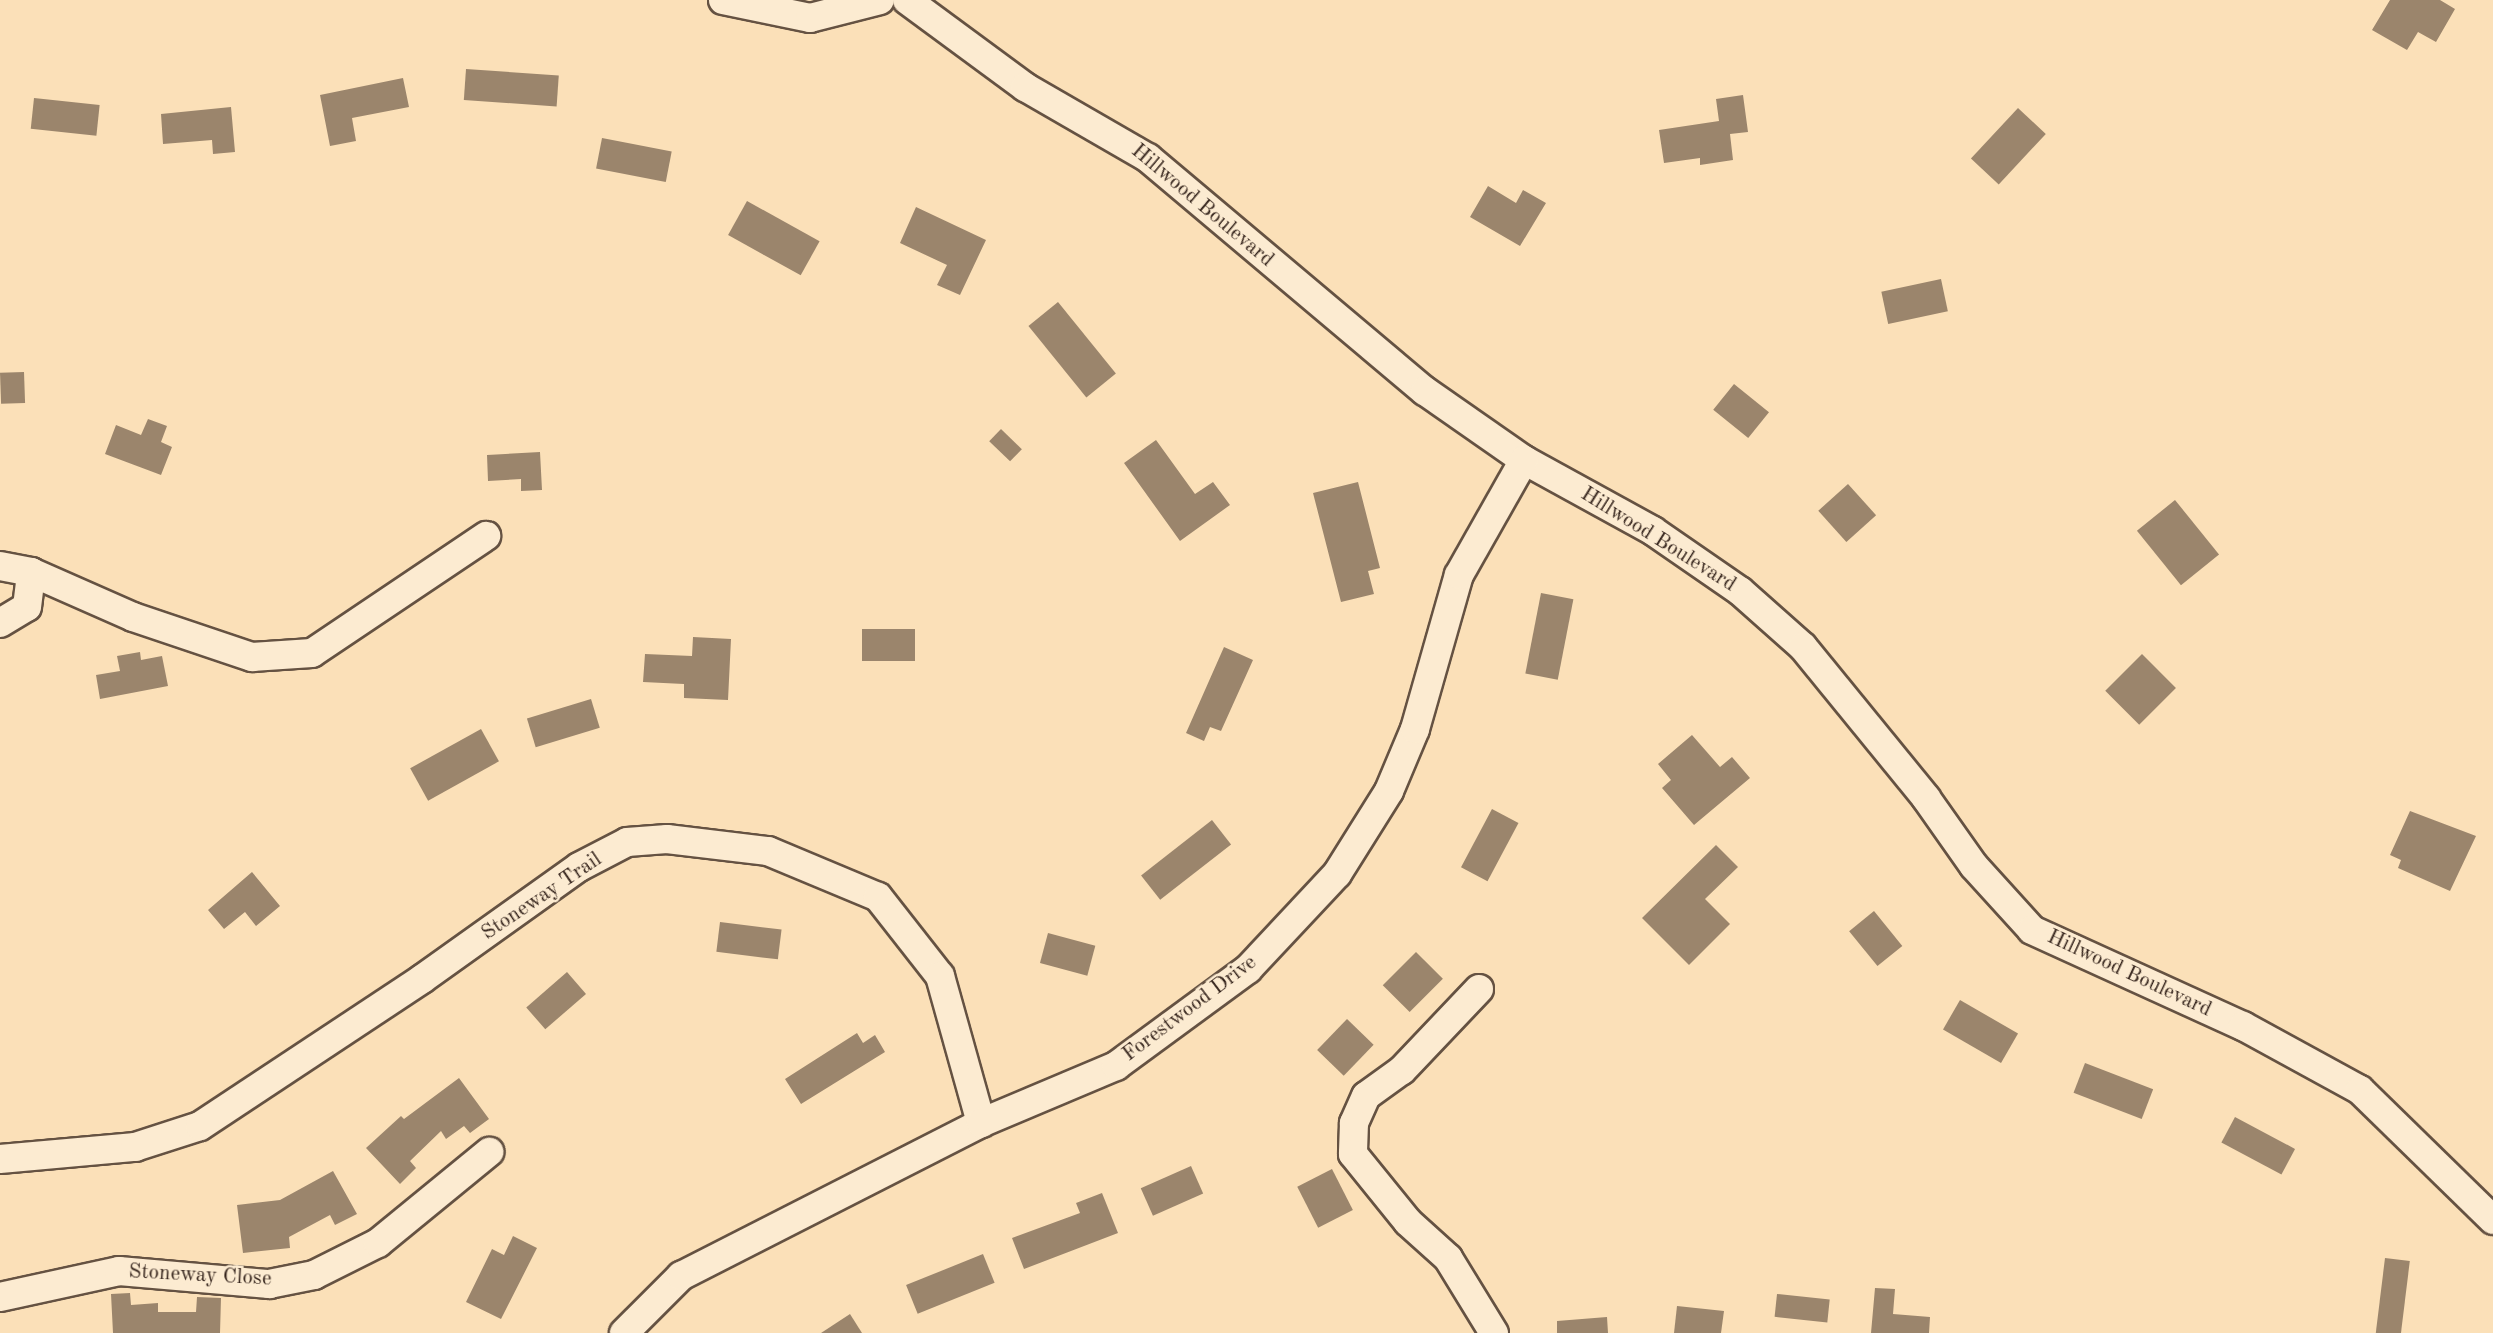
<!DOCTYPE html>
<html>
<head>
<meta charset="utf-8">
<style>
  body { margin:0 }
  #map { position:relative; width:2493px; height:1333px; overflow:hidden; background:#fbe0b8; font-family:"Old Standard TT",serif }
  div>[style] { position:absolute }
  .building>* { inset:0; background:#9b856c; transform-origin:0 0 }
  .roads { filter:drop-shadow(2px 0 #655242) drop-shadow(-2px 0 #655242) drop-shadow(0 2px #655242) drop-shadow(0 -2px #655242) }
  .minor>* { height:28px; margin:-14px; padding:0 14px; transform-origin:14px; border-radius:14px; background:#fcebd1 }
  span { translate:-50% -50%; white-space:nowrap; text-align:center; line-height:1.15; -webkit-text-stroke:5px #fcebd1; paint-order:stroke }
  .street-label { font-size:21px; color:#33221a }
</style>
</head>
<body>
<div id="map">
  <div class="building">
    <div style="clip-path:polygon(2390px 0,2440px 0,2455px 9px,2436px 42px,2418px 32px,2407px 50px,2372px 30px)"></div>
    <div style="left:466px;top:69px;width:93px;height:31px;rotate:4deg"></div>
    <div style="clip-path:polygon(403px 78px,409px 107px,352px 118px,356px 141px,330px 146px,320px 95px)"></div>
    <div style="clip-path:polygon(1743px 95px,1748px 132px,1730px 134px,1733px 160px,1700px 165px,1700px 158px,1664px 163px,1659px 130px,1719px 121px,1716px 99px)"></div>
    <div style="left:34px;top:98px;width:66px;height:31px;rotate:6deg"></div>
    <div style="clip-path:polygon(231px 107px,235px 152px,213px 154px,212px 140px,163px 144px,161px 114px)"></div>
    <div style="left:2018px;top:108px;width:38px;height:69px;rotate:43deg"></div>
    <div style="left:602px;top:138px;width:71px;height:31px;rotate:11deg"></div>
    <div style="clip-path:polygon(1488px 186px,1516px 203px,1523px 190px,1546px 203px,1520px 246px,1470px 217px)"></div>
    <div style="left:747px;top:201px;width:83px;height:39px;rotate:29deg"></div>
    <div style="clip-path:polygon(916px 207px,986px 240px,960px 295px,937px 285px,947px 265px,900px 243px)"></div>
    <div style="left:1941px;top:279px;width:33px;height:61px;rotate:78deg"></div>
    <div style="left:1058px;top:302px;width:92px;height:38px;rotate:51deg"></div>
    <div style="left:24px;top:372px;width:31px;height:24px;rotate:88deg"></div>
    <div style="left:1734px;top:384px;width:45px;height:33px;rotate:39deg"></div>
    <div style="clip-path:polygon(148px 419px,167px 426px,161px 442px,172px 447px,161px 475px,105px 454px,116px 425px,141px 435px)"></div>
    <div style="left:1001px;top:429px;width:29px;height:17px;rotate:44deg"></div>
    <div style="clip-path:polygon(1156px 440px,1195px 494px,1213px 482px,1230px 505px,1180px 541px,1124px 463px)"></div>
    <div style="clip-path:polygon(540px 452px,542px 490px,521px 491px,521px 479px,488px 481px,487px 455px)"></div>
    <div style="clip-path:polygon(1358px 482px,1380px 568px,1368px 571px,1374px 594px,1341px 602px,1313px 493px)"></div>
    <div style="left:1848px;top:484px;width:42px;height:40px;rotate:48deg"></div>
    <div style="left:2175px;top:500px;width:70px;height:49px;rotate:51deg"></div>
    <div style="left:1541px;top:593px;width:33px;height:82px;rotate:11deg"></div>
    <div style="left:915px;top:629px;width:32px;height:53px;rotate:90deg"></div>
    <div style="clip-path:polygon(693px 637px,731px 639px,728px 700px,684px 698px,684px 684px,643px 682px,645px 654px,692px 656px)"></div>
    <div style="clip-path:polygon(1224px 647px,1253px 660px,1221px 731px,1210px 727px,1204px 741px,1186px 733px)"></div>
    <div style="clip-path:polygon(140px 652px,141px 660px,162px 656px,168px 686px,100px 699px,96px 675px,120px 671px,117px 656px)"></div>
    <div style="left:2142px;top:654px;width:48px;height:52px;rotate:45deg"></div>
    <div style="left:591px;top:699px;width:30px;height:67px;rotate:73deg"></div>
    <div style="left:481px;top:729px;width:37px;height:81px;rotate:61deg"></div>
    <div style="clip-path:polygon(1692px 735px,1720px 767px,1732px 757px,1750px 778px,1694px 825px,1662px 788px,1671px 780px,1658px 764px)"></div>
    <div style="left:1492px;top:809px;width:30px;height:66px;rotate:28deg"></div>
    <div style="clip-path:polygon(2410px 811px,2476px 836px,2450px 891px,2398px 868px,2401px 860px,2390px 855px)"></div>
    <div style="left:1212px;top:820px;width:31px;height:90px;rotate:52deg"></div>
    <div style="clip-path:polygon(1716px 845px,1738px 867px,1705px 899px,1730px 924px,1689px 965px,1642px 918px)"></div>
    <div style="clip-path:polygon(252px 872px,280px 906px,256px 926px,245px 912px,224px 929px,208px 910px)"></div>
    <div style="left:1874px;top:911px;width:45px;height:32px;rotate:51deg"></div>
    <div style="left:720px;top:922px;width:62px;height:30px;rotate:7deg"></div>
    <div style="left:1048px;top:933px;width:49px;height:31px;rotate:15deg"></div>
    <div style="left:1416px;top:952px;width:38px;height:47px;rotate:45deg"></div>
    <div style="left:567px;top:972px;width:29px;height:54px;rotate:49deg"></div>
    <div style="left:1960px;top:1000px;width:67px;height:34px;rotate:30deg"></div>
    <div style="left:1347px;top:1019px;width:37px;height:43px;rotate:44deg"></div>
    <div style="clip-path:polygon(857px 1033px,863px 1043px,875px 1035px,885px 1052px,801px 1104px,785px 1079px)"></div>
    <div style="left:2085px;top:1063px;width:73px;height:32px;rotate:21deg"></div>
    <div style="clip-path:polygon(459px 1078px,489px 1119px,470px 1133px,464px 1126px,446px 1139px,441px 1131px,410px 1161px,416px 1168px,400px 1184px,366px 1148px,401px 1116px,404px 1119px)"></div>
    <div style="left:2235px;top:1117px;width:68px;height:29px;rotate:28deg"></div>
    <div style="left:1191px;top:1166px;width:30px;height:55px;rotate:66deg"></div>
    <div style="left:1332px;top:1169px;width:46px;height:39px;rotate:63deg"></div>
    <div style="clip-path:polygon(333px 1171px,357px 1214px,335px 1225px,330px 1215px,289px 1237px,290px 1248px,243px 1253px,237px 1205px,280px 1200px)"></div>
    <div style="clip-path:polygon(1102px 1193px,1118px 1233px,1024px 1269px,1012px 1238px,1080px 1213px,1076px 1203px)"></div>
    <div style="clip-path:polygon(513px 1236px,537px 1248px,501px 1319px,466px 1302px,492px 1249px,504px 1255px)"></div>
    <div style="left:983px;top:1254px;width:31px;height:83px;rotate:68deg"></div>
    <div style="left:2385px;top:1258px;width:25px;height:76px;rotate:7deg"></div>
    <div style="clip-path:polygon(1875px 1288px,1895px 1289px,1893px 1314px,1930px 1317px,1929px 1333px,1871px 1333px)"></div>
    <div style="clip-path:polygon(130px 1293px,131px 1305px,158px 1303px,158px 1312px,196px 1312px,197px 1297px,221px 1298px,220px 1333px,113px 1333px,111px 1294px)"></div>
    <div style="left:1777px;top:1294px;width:53px;height:23px;rotate:6deg"></div>
    <div style="clip-path:polygon(1677px 1306px,1724px 1311px,1721px 1333px,1674px 1333px)"></div>
    <div style="clip-path:polygon(850px 1314px,862px 1333px,821px 1333px)"></div>
    <div style="clip-path:polygon(1607px 1317px,1608px 1333px,1557px 1333px,1557px 1321px)"></div>
  </div>
  <div class="roads">
    <div class="minor">
      <div style="left:723px;top:0;width:89px;rotate:11.7deg"></div>
      <div style="left:810px;top:18px;width:72px;rotate:-14.4deg"></div>
      <div style="left:907px;top:0;width:147px;rotate:36.4deg"></div>
      <div style="left:1025px;top:87px;width:142px;rotate:30deg"></div>
      <div style="left:1148px;top:158px;width:362px;rotate:40.1deg"></div>
      <div style="left:1425px;top:391px;width:121px;rotate:34.9deg"></div>
      <div style="left:1524px;top:460px;width:147px;rotate:28.8deg"></div>
      <div style="left:1653px;top:531px;width:106px;rotate:34.6deg"></div>
      <div style="left:1740px;top:591px;width:84px;rotate:41.6deg"></div>
      <div style="left:1803px;top:647px;width:195px;rotate:50.8deg"></div>
      <div style="left:1926px;top:798px;width:83px;rotate:54.8deg"></div>
      <div style="left:1974px;top:866px;width:86px;rotate:47.8deg"></div>
      <div style="left:2032px;top:930px;width:232px;rotate:24.5deg"></div>
      <div style="left:2243px;top:1026px;width:133px;rotate:28.7deg"></div>
      <div style="left:2360px;top:1090px;width:186px;rotate:44.3deg"></div>
      <div style="left:0;top:566px;width:32px;rotate:11deg"></div>
      <div style="left:31px;top:572px;width:111px;rotate:23.8deg"></div>
      <div style="left:133px;top:617px;width:126px;rotate:18.6deg"></div>
      <div style="left:252px;top:657px;width:60px;rotate:-3.8deg"></div>
      <div style="left:312px;top:653px;width:210px;rotate:-33.9deg"></div>
      <div style="left:0;top:623px;width:31px;rotate:-31deg"></div>
      <div style="left:27px;top:607px;width:35px;rotate:-83deg"></div>
      <div style="left:1479px;top:989px;width:112px;rotate:133.5deg"></div>
      <div style="left:1402px;top:1070px;width:44px;rotate:144.2deg"></div>
      <div style="left:1366px;top:1096px;width:30px;rotate:114deg"></div>
      <div style="left:1354px;top:1123px;width:31px;rotate:92deg"></div>
      <div style="left:1353px;top:1154px;width:87px;rotate:51deg"></div>
      <div style="left:1408px;top:1222px;width:54px;rotate:42deg"></div>
      <div style="left:1448px;top:1258px;width:88px;rotate:58.5deg"></div>
      <div style="left:0;top:1159px;width:136px;rotate:-5.1deg"></div>
      <div style="left:135px;top:1147px;width:68px;rotate:-17.9deg"></div>
      <div style="left:200px;top:1126px;width:266px;rotate:-33.5deg"></div>
      <div style="left:422px;top:979px;width:193px;rotate:-35.5deg"></div>
      <div style="left:579px;top:867px;width:54px;rotate:-27.5deg"></div>
      <div style="left:627px;top:842px;width:40px;rotate:-4.3deg"></div>
      <div style="left:667px;top:839px;width:102px;rotate:6.8deg"></div>
      <div style="left:768px;top:851px;width:119px;rotate:22.7deg"></div>
      <div style="left:878px;top:897px;width:100px;rotate:51.9deg"></div>
      <div style="left:940px;top:976px;width:153px;rotate:74.4deg"></div>
      <div style="left:0;top:1297px;width:122px;rotate:-12.3deg"></div>
      <div style="left:119px;top:1271px;width:151px;rotate:5deg"></div>
      <div style="left:269px;top:1284px;width:46px;rotate:-11.3deg"></div>
      <div style="left:314px;top:1275px;width:72px;rotate:-26.6deg"></div>
      <div style="left:378px;top:1243px;width:144px;rotate:-39.3deg"></div>
      <div style="left:624px;top:1333px;width:81px;rotate:-45deg"></div>
      <div style="left:681px;top:1276px;width:337px;rotate:-27deg"></div>
      <div style="left:981px;top:1123px;width:147px;rotate:-22.9deg"></div>
      <div style="left:1116px;top:1066px;width:164px;rotate:-36.3deg"></div>
      <div style="left:1248px;top:969px;width:130px;rotate:-46.9deg"></div>
      <div style="left:1337px;top:874px;width:98px;rotate:-57.9deg"></div>
      <div style="left:1389px;top:791px;width:67px;rotate:-67.2deg"></div>
      <div style="left:1415px;top:729px;width:160px;rotate:-74.1deg"></div>
      <div style="left:1459px;top:575px;width:132px;rotate:-60.5deg"></div>
    </div>
  </div>
  <div class="street-label">
    <span style="left:1202px;top:206px;rotate:40deg">Hillwood Boulevard</span>
    <span style="left:1658px;top:540px;rotate:32deg">Hillwood Boulevard</span>
    <span style="left:542px;top:897px;rotate:-34deg">Stoneway Trail</span>
    <span style="left:2129px;top:974px;rotate:25deg">Hillwood Boulevard</span>
    <span style="left:1190px;top:1009px;rotate:-37deg">Forestwood Drive</span>
    <span style="left:200px;top:1276px;rotate:3deg">Stoneway Close</span>
  </div>
</div>
</body>
</html>
